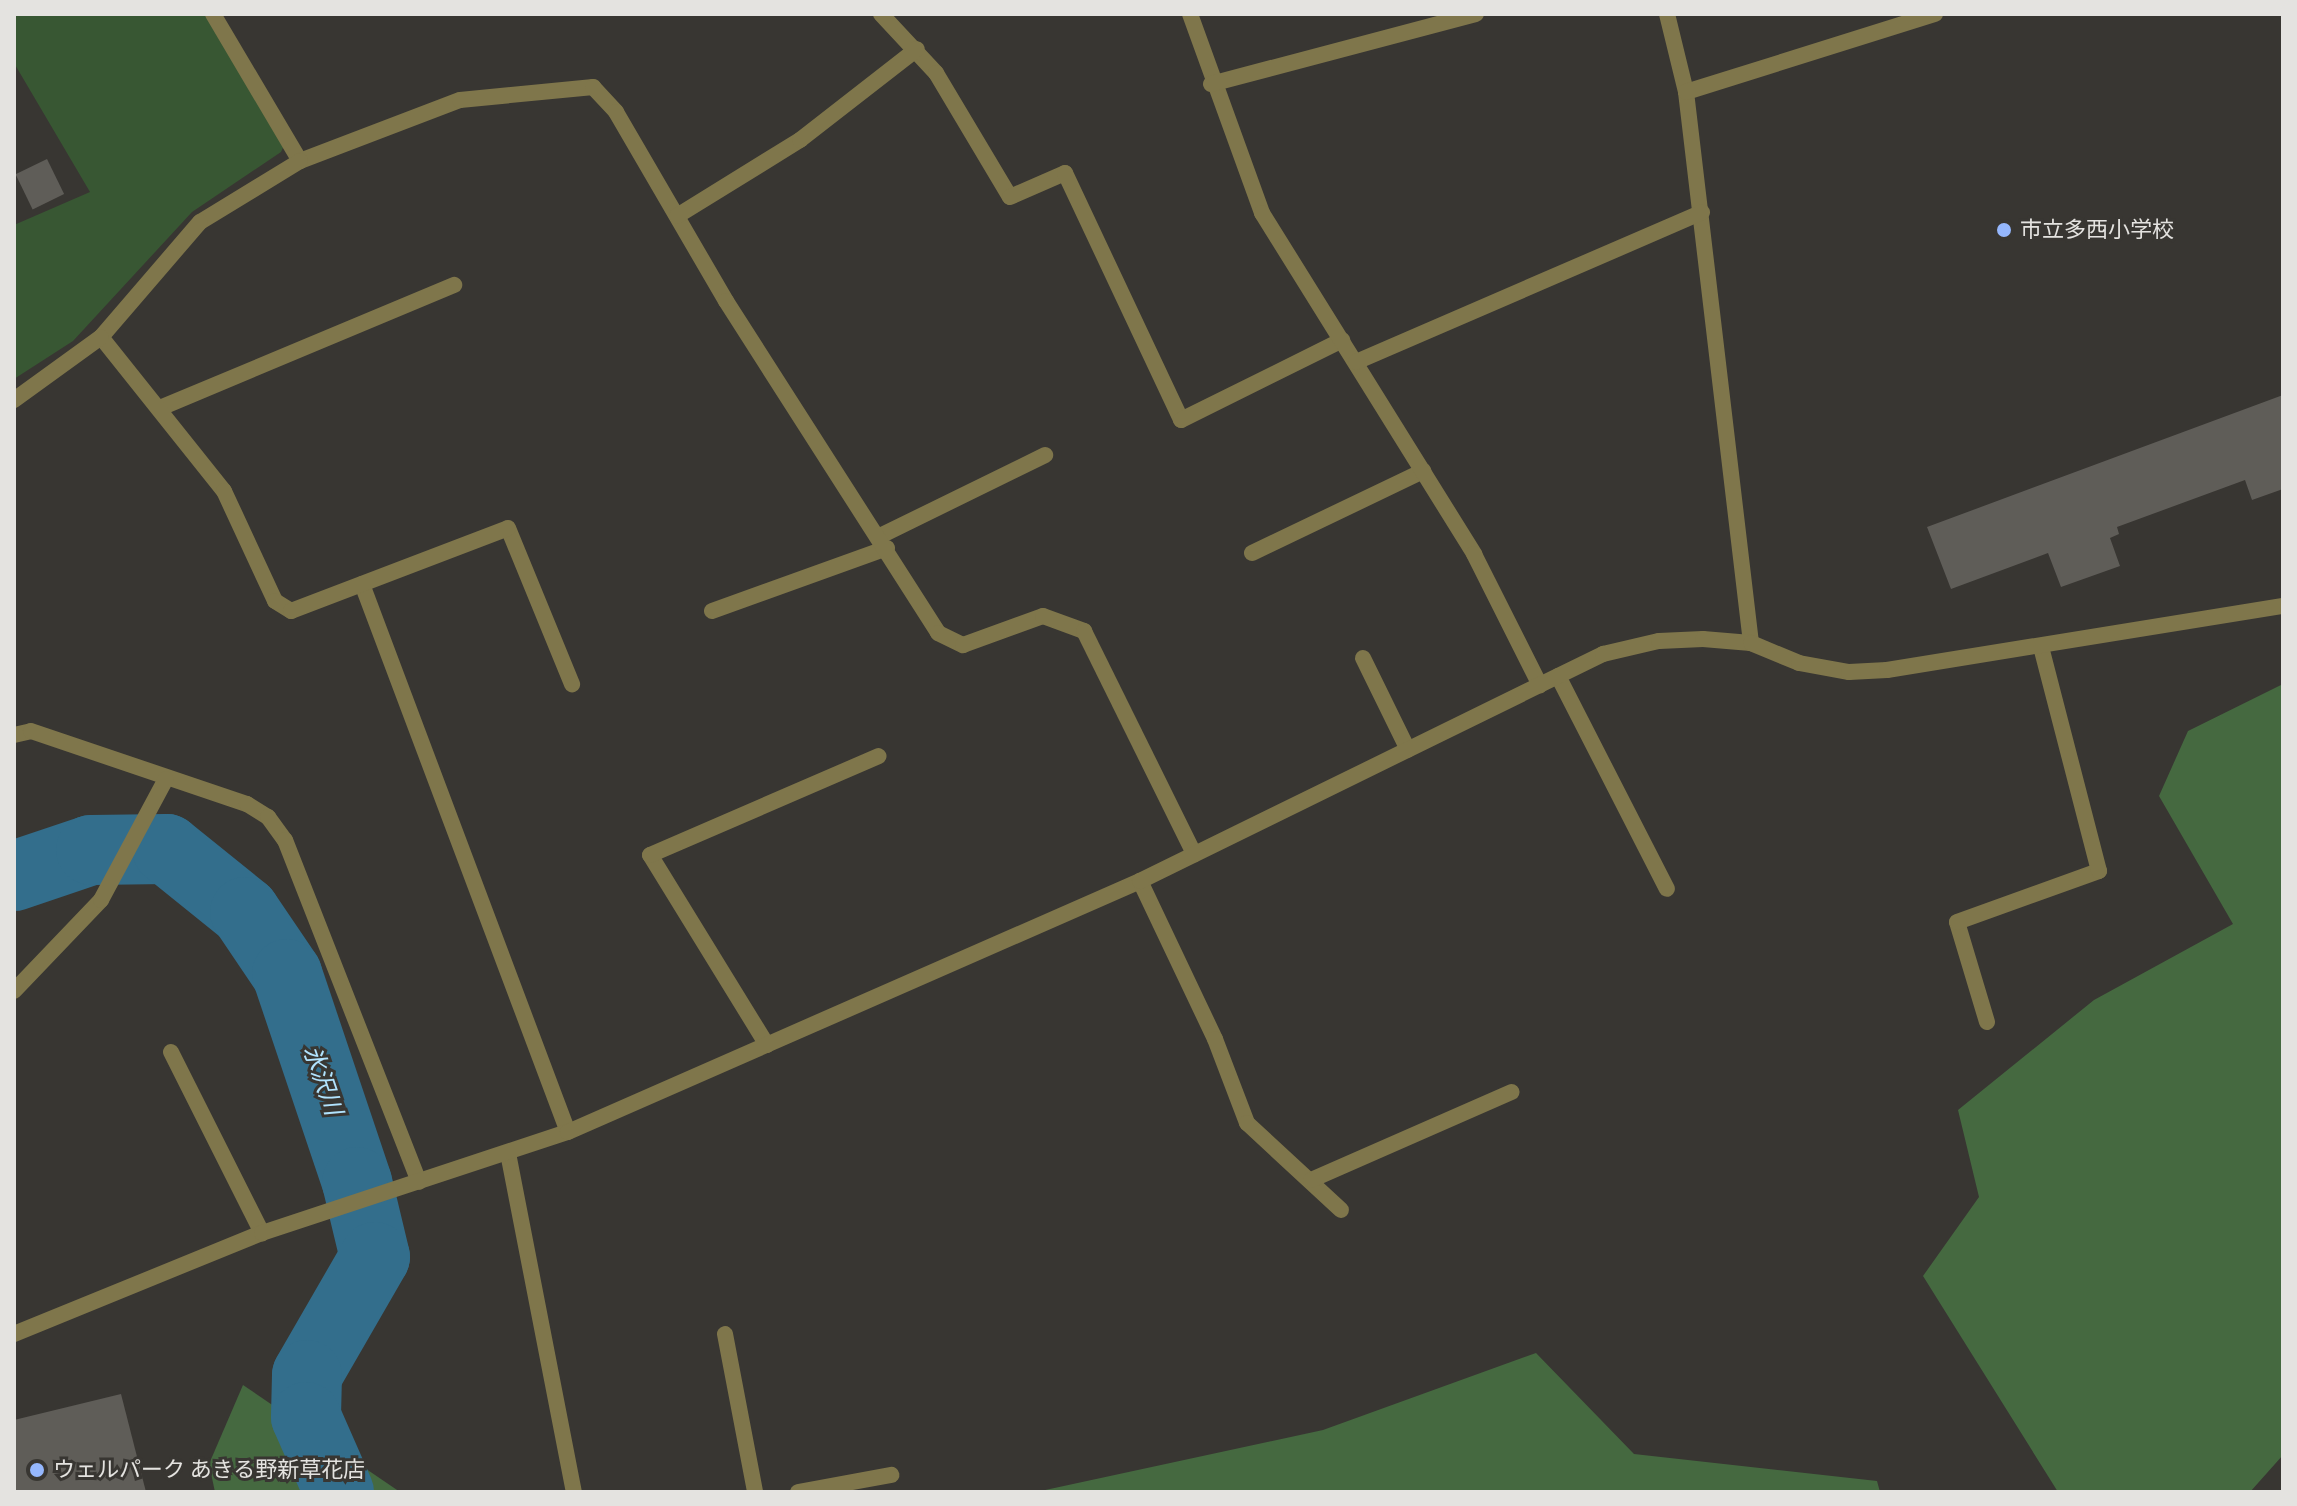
<!DOCTYPE html>
<html>
<head>
<meta charset="utf-8">
<style>
  body { margin:0 }
  #map { position:relative; width:2297px; height:1506px; overflow:hidden; background:#383632; font-family:"PT Sans Narrow","Noto Sans JP",sans-serif }
  div>[style] { position:absolute }
  .green>* { inset:0; background:#385733 }
  .forest>* { inset:0; background:#456940 }
  .river>* { height:70px; margin:-35px; padding:0 35px; transform-origin:35px; border-radius:35px; background:#336e8c }
  .building>* { inset:0; background:#5f5d58; transform-origin:0 0 }
  .service>* { height:16px; margin:-8px; padding:0 8px; transform-origin:8px; border-radius:8px; background:#7f764b }
  .minor>* { height:16px; margin:-8px; padding:0 8px; transform-origin:8px; border-radius:8px; background:#7f764b }
  .dots>* { width:22px; height:22px; translate:-50% -50%; box-sizing:border-box; border:4px solid #383632; border-radius:50% }
  span { translate:-50% -50%; white-space:nowrap; text-align:center; line-height:1.15; -webkit-text-stroke:6px #383632; paint-order:stroke }
  .poi-label { font-size:22px; color:#e4e3e0 }
  .left { translate:0 -50%; text-align:left }
  .water-label { font-size:24px; color:#b1e3fe; font-style:italic }
  .frame { position:absolute; inset:0; border:16px solid #e4e3e0; pointer-events:none }
</style>
</head>
<body>
<div id="map">
  <div class="green">
    <div style="clip-path:polygon(14px 14px,205px 14px,286px 141px,281px 152px,192px 212px,73px 341px,14px 379px,14px 225px,90px 192px,14px 63px)"></div>
  </div>
  <div class="forest">
    <div style="clip-path:polygon(2283px 684px,2283px 1455px,2250px 1492px,2058px 1492px,1923px 1276px,1979px 1197px,1958px 1110px,2094px 1000px,2233px 924px,2159px 796px,2188px 731px)"></div>
    <div style="clip-path:polygon(1536px 1353px,1634px 1454px,1877px 1481px,1880px 1492px,1036px 1492px,1323px 1430px)"></div>
    <div style="clip-path:polygon(243px 1385px,400px 1492px,215px 1492px,209px 1464px)"></div>
  </div>
  <div class="river">
    <div style="left:14px;top:876px;width:81px;rotate:-18.7deg"></div>
    <div style="left:91px;top:850px;width:76px;rotate:-0.8deg"></div>
    <div style="left:167px;top:849px;width:100px;rotate:38.9deg"></div>
    <div style="left:245px;top:912px;width:75px;rotate:55.9deg"></div>
    <div style="left:287px;top:974px;width:219px;rotate:71.4deg"></div>
    <div style="left:357px;top:1182px;width:77px;rotate:76.5deg"></div>
    <div style="left:375px;top:1257px;width:136px;rotate:120deg"></div>
    <div style="left:307px;top:1375px;width:42px;rotate:91.4deg"></div>
    <div style="left:306px;top:1417px;width:82px;rotate:66.3deg"></div>
  </div>
  <div class="building">
    <div style="left:47px;top:159px;width:39px;height:35px;rotate:64deg"></div>
    <div style="clip-path:polygon(2283px 395px,2283px 489px,2252px 500px,2245px 480px,2117px 527px,2119px 534px,2110px 538px,2120px 566px,2061px 587px,2048px 553px,1951px 589px,1927px 527px)"></div>
    <div style="clip-path:polygon(121px 1394px,146px 1492px,14px 1492px,14px 1420px)"></div>
  </div>
  <div class="service">
    <div style="left:160px;top:408px;width:319px;rotate:-22.7deg"></div>
    <div style="left:508px;top:528px;width:169px;rotate:67.7deg"></div>
    <div style="left:880px;top:536px;width:184px;rotate:-26.1deg"></div>
    <div style="left:1252px;top:553px;width:190px;rotate:-25.6deg"></div>
    <div style="left:362px;top:584px;width:585px;rotate:69.4deg"></div>
    <div style="left:712px;top:611px;width:186px;rotate:-19.8deg"></div>
    <div style="left:1363px;top:658px;width:102px;rotate:63.9deg"></div>
    <div style="left:1558px;top:676px;width:239px;rotate:62.9deg"></div>
    <div style="left:1987px;top:1022px;width:104px;rotate:-106.7deg"></div>
    <div style="left:1957px;top:922px;width:151px;rotate:-19.8deg"></div>
    <div style="left:2099px;top:871px;width:232px;rotate:-104.5deg"></div>
    <div style="left:171px;top:1052px;width:203px;rotate:63.3deg"></div>
  </div>
  <div class="minor">
    <div style="left:213px;top:14px;width:171px;rotate:59.4deg"></div>
    <div style="left:300px;top:161px;width:171px;rotate:-20.9deg"></div>
    <div style="left:460px;top:100px;width:134px;rotate:-5.6deg"></div>
    <div style="left:593px;top:87px;width:34px;rotate:47deg"></div>
    <div style="left:616px;top:112px;width:219px;rotate:59.8deg"></div>
    <div style="left:726px;top:301px;width:394px;rotate:57.4deg"></div>
    <div style="left:938px;top:633px;width:28px;rotate:26deg"></div>
    <div style="left:963px;top:645px;width:85px;rotate:-19.9deg"></div>
    <div style="left:1043px;top:616px;width:44px;rotate:20.1deg"></div>
    <div style="left:1084px;top:631px;width:249px;rotate:63.7deg"></div>
    <div style="left:881px;top:14px;width:81px;rotate:47deg"></div>
    <div style="left:936px;top:73px;width:144px;rotate:59.2deg"></div>
    <div style="left:1010px;top:197px;width:60px;rotate:-23.6deg"></div>
    <div style="left:1065px;top:173px;width:273px;rotate:64.8deg"></div>
    <div style="left:1181px;top:420px;width:180px;rotate:-26.4deg"></div>
    <div style="left:1190px;top:14px;width:212px;rotate:70.1deg"></div>
    <div style="left:1262px;top:213px;width:402px;rotate:58.1deg"></div>
    <div style="left:1474px;top:554px;width:147px;rotate:63.3deg"></div>
    <div style="left:1667px;top:14px;width:80px;rotate:76.3deg"></div>
    <div style="left:1686px;top:92px;width:555px;rotate:83.27deg"></div>
    <div style="left:1211px;top:84px;width:274px;rotate:-14.8deg"></div>
    <div style="left:1686px;top:92px;width:261px;rotate:-17.4deg"></div>
    <div style="left:300px;top:161px;width:117px;rotate:148.6deg"></div>
    <div style="left:200px;top:222px;width:152px;rotate:130.7deg"></div>
    <div style="left:101px;top:337px;width:197px;rotate:51.4deg"></div>
    <div style="left:224px;top:491px;width:121px;rotate:65.1deg"></div>
    <div style="left:275px;top:601px;width:19px;rotate:32deg"></div>
    <div style="left:291px;top:611px;width:232px;rotate:-20.9deg"></div>
    <div style="left:677px;top:216px;width:145px;rotate:-31.7deg"></div>
    <div style="left:800px;top:140px;width:148px;rotate:-37.9deg"></div>
    <div style="left:1356px;top:362px;width:377px;rotate:-23.4deg"></div>
    <div style="left:14px;top:400px;width:107px;rotate:-35.9deg"></div>
    <div style="left:14px;top:735px;width:17px;rotate:-13deg"></div>
    <div style="left:31px;top:731px;width:228px;rotate:18.7deg"></div>
    <div style="left:247px;top:804px;width:25px;rotate:32deg"></div>
    <div style="left:268px;top:817px;width:29px;rotate:54deg"></div>
    <div style="left:285px;top:840px;width:367px;rotate:68.6deg"></div>
    <div style="left:1140px;top:881px;width:175px;rotate:64.6deg"></div>
    <div style="left:1215px;top:1039px;width:90px;rotate:69.1deg"></div>
    <div style="left:1247px;top:1123px;width:128px;rotate:42.8deg"></div>
    <div style="left:14px;top:991px;width:126px;rotate:-46.3deg"></div>
    <div style="left:101px;top:900px;width:137px;rotate:-61.8deg"></div>
    <div style="left:767px;top:1045px;width:223px;rotate:-121.6deg"></div>
    <div style="left:650px;top:855px;width:249px;rotate:-23.4deg"></div>
    <div style="left:508px;top:1153px;width:345px;rotate:79deg"></div>
    <div style="left:1311px;top:1180px;width:219px;rotate:-23.7deg"></div>
    <div style="left:14px;top:1334px;width:268px;rotate:-22.2deg"></div>
    <div style="left:262px;top:1233px;width:322px;rotate:-18.3deg"></div>
    <div style="left:568px;top:1132px;width:625px;rotate:-23.69deg"></div>
    <div style="left:1140px;top:881px;width:516px;rotate:-26.12deg"></div>
    <div style="left:1603px;top:654px;width:57px;rotate:-13.1deg"></div>
    <div style="left:1659px;top:641px;width:44px;rotate:-2.6deg"></div>
    <div style="left:1703px;top:639px;width:48px;rotate:4.8deg"></div>
    <div style="left:1751px;top:643px;width:52px;rotate:22.6deg"></div>
    <div style="left:1799px;top:663px;width:51px;rotate:10.2deg"></div>
    <div style="left:1849px;top:672px;width:38px;rotate:-3deg"></div>
    <div style="left:1887px;top:670px;width:401px;rotate:-9.2deg"></div>
    <div style="left:725px;top:1334px;width:161px;rotate:79.2deg"></div>
    <div style="left:798px;top:1492px;width:95px;rotate:-10.4deg"></div>
  </div>
  <div class="dots">
    <div style="left:2004px;top:230px;background:#95b7fd"></div>
    <div style="left:37px;top:1470px;background:#95b7fd"></div>
  </div>
  <div class="poi-label">
    <span class="left" style="left:2020px;top:230px">市立多西小学校</span>
    <span class="left" style="left:53px;top:1470px">ウェルパーク あきる野新草花店</span>
  </div>
  <div class="water-label">
    <span style="left:323px;top:1080px;rotate:71deg">氷沢川</span>
  </div>
  <div class="frame"></div>
</div>
</body>
</html>
